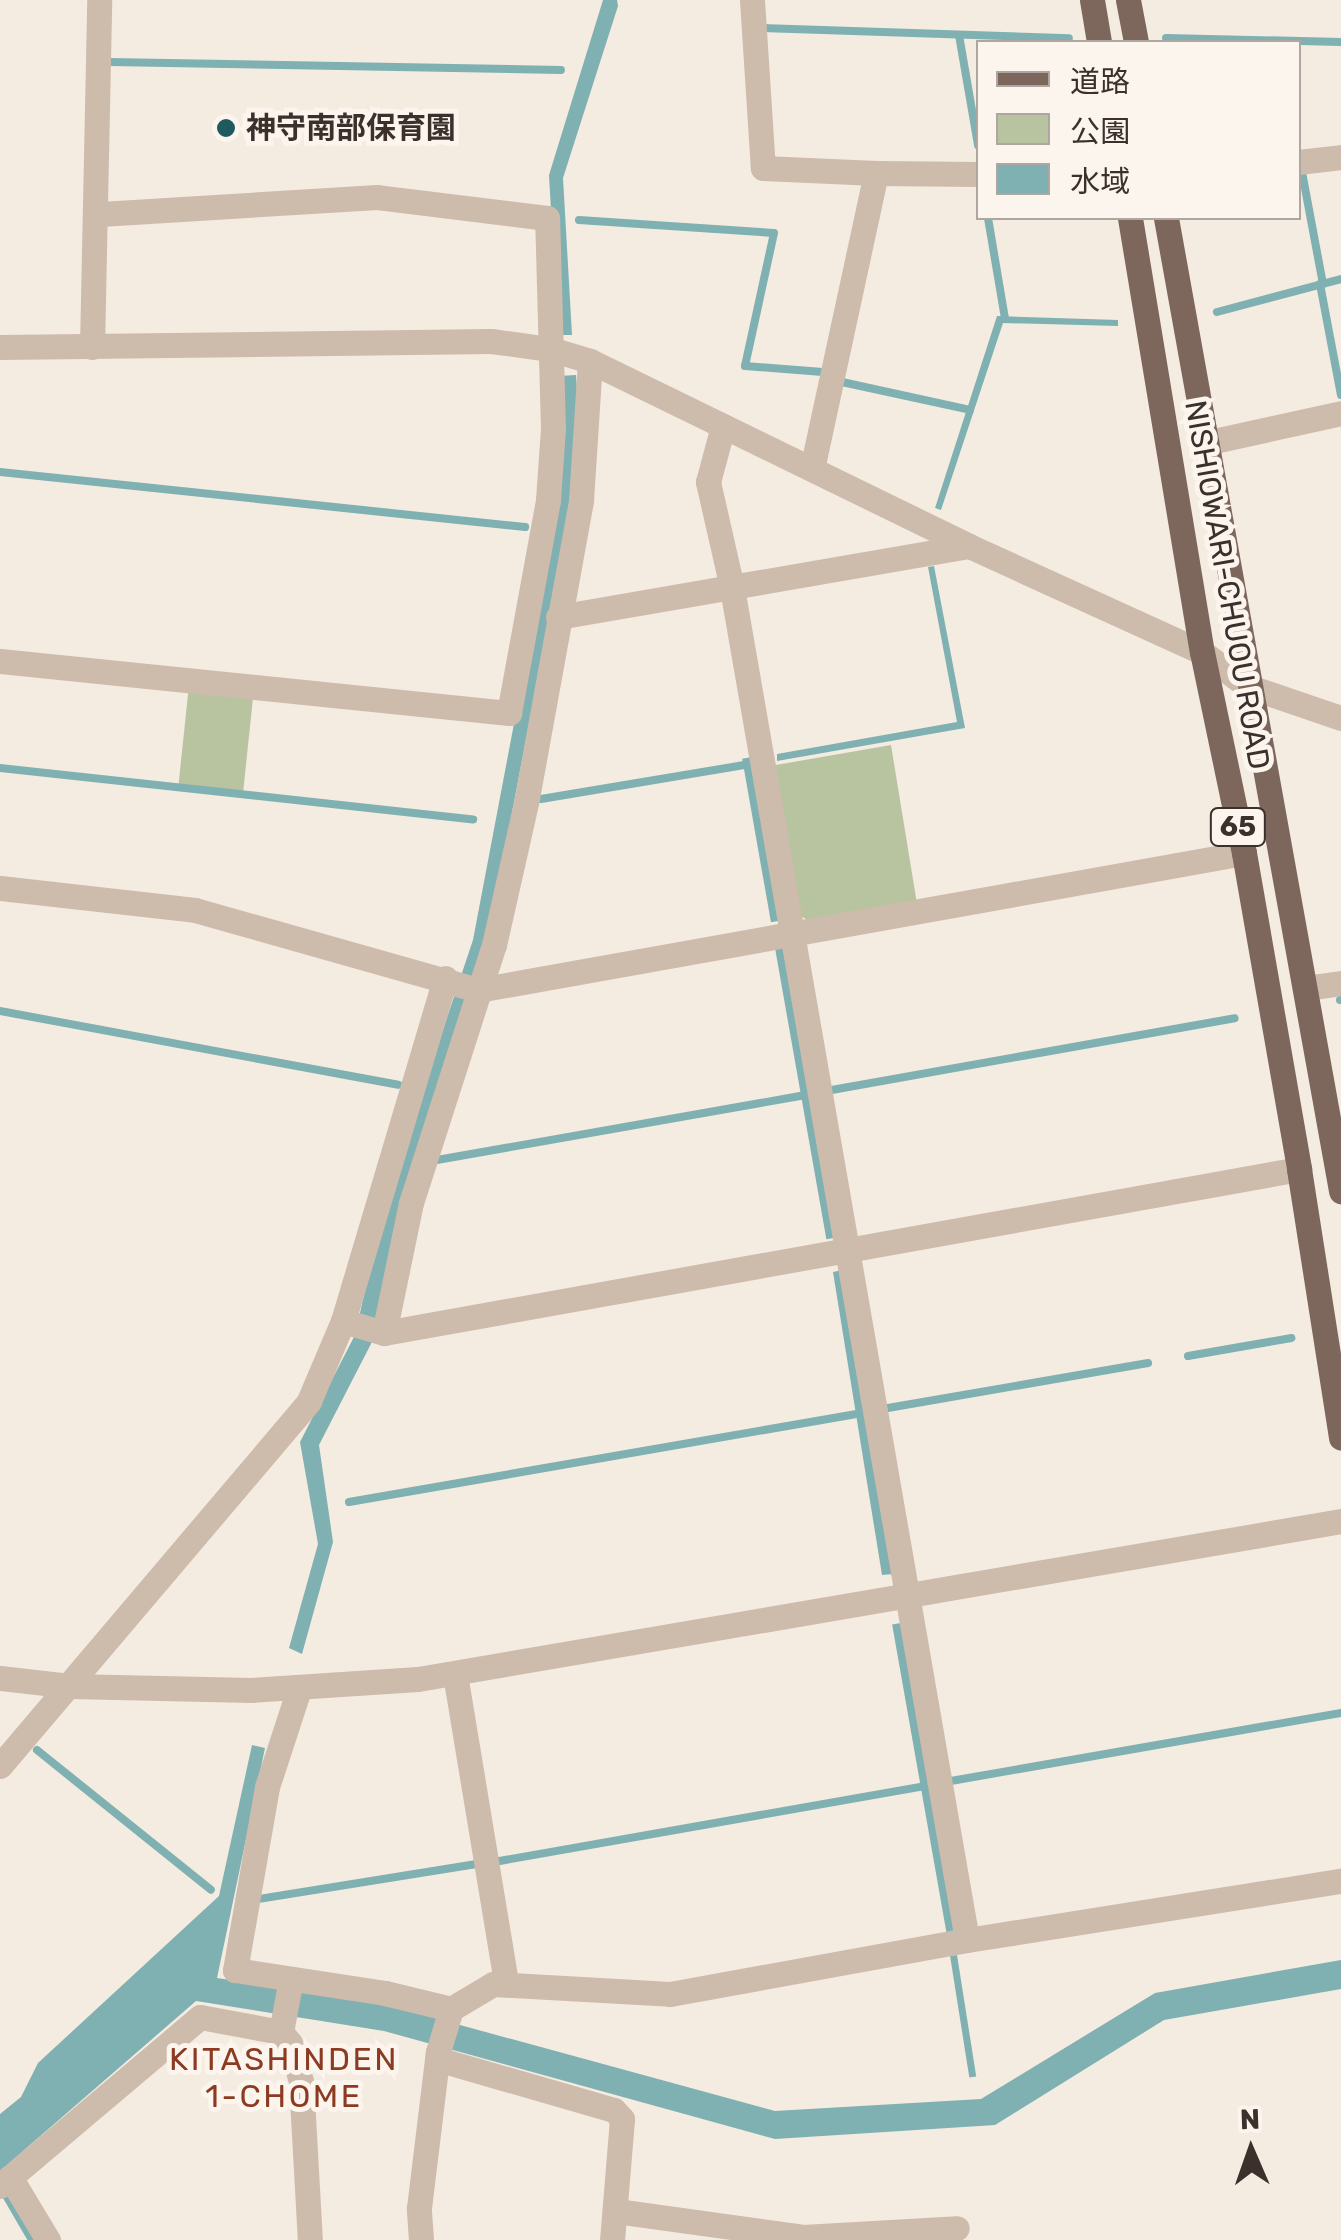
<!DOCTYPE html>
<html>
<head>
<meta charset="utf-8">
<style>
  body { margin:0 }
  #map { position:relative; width:1341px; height:2240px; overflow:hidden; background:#f4ebe1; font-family:Rubik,"Noto Sans JP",sans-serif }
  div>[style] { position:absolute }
  .green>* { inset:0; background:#b8c4a0; transform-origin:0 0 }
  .water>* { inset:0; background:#7fb0b2; transform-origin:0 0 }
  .stream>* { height:8px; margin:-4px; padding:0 4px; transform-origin:4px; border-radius:4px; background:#7fb0b2 }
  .minor>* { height:25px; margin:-12.5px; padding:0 12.5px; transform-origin:12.5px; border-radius:12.5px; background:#cdbbac }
  .major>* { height:25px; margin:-12.5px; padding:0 12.5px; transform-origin:12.5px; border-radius:12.5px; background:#7d675c }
  .dots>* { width:28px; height:28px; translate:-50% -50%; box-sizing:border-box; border:5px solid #fbf5ee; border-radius:50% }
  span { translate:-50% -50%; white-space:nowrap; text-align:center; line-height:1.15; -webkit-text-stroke:10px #fbf5ee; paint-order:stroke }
  .shield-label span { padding:2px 8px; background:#fbf5ee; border:2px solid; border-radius:8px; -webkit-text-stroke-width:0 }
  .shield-label { font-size:28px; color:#3b302b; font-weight:700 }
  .poi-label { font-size:30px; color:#3b302b; font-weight:700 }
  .left { translate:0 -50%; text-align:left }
  .street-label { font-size:30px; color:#3b302b }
  .neighbourhood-label { font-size:32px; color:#8c3b22; letter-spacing:2.5px }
  .legend { position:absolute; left:976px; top:40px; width:325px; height:180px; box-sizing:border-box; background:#fbf5ee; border:2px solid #aea6a0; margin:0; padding:12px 18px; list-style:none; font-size:30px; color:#3b302b }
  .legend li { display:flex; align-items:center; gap:20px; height:50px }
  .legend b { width:50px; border:2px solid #aea6a0 }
  .north { position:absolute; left:1201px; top:2100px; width:100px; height:100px; -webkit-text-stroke:8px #fbf5ee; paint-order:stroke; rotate:358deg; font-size:28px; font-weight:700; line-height:40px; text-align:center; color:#3b302b }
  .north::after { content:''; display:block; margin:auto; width:35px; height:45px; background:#3b302b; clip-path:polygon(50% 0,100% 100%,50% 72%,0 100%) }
</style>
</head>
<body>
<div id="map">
  <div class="green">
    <div style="left:189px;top:685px;width:65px;height:101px;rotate:6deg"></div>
    <div style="clip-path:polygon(891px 745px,917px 904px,812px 922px,798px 915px,770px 766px)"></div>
  </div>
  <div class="water">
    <div style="clip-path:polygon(603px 0,617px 0,618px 6px,563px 178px,572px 335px,558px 335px,549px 175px)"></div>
    <div style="clip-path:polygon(997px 316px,1118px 320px,1118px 326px,1003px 323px,941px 510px,935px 508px)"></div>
    <div style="clip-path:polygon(576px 375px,579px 420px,571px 503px,487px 944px,374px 1338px,319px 1445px,333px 1542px,302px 1654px,289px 1648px,318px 1544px,300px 1442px,355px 1335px,384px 1206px,473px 940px,556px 502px,559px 376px)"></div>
    <div style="clip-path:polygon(934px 566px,965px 728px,777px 761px,777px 754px,957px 722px,928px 567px)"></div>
    <div style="left:752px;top:757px;width:166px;height:10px;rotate:80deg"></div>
    <div style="left:785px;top:947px;width:295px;height:10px;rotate:80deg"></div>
    <div style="clip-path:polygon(842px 1270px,893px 1574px,882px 1575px,833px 1272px)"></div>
    <div style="left:901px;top:1623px;width:314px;height:9px;rotate:80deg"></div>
    <div style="clip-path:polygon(252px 1745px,265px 1748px,217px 1978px,383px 2004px,775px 2111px,981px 2099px,1155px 1993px,1341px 1960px,1341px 1989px,1164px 2020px,995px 2125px,775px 2139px,384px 2031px,196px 2001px,0 2171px,0 2114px,21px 2097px,38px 2063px,219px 1896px)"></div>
    <div style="left:957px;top:1955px;width:123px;height:7px;rotate:81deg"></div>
  </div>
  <div class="stream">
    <div style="left:760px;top:28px;width:309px;rotate:1.9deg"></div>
    <div style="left:959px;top:35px;width:112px;rotate:80.2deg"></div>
    <div style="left:1166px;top:38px;width:175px;rotate:1.3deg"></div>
    <div style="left:109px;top:62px;width:452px;rotate:1deg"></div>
    <div style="left:1302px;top:172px;width:114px;rotate:79.4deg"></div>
    <div style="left:988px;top:218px;width:102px;rotate:80.4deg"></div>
    <div style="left:579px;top:220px;width:195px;rotate:3.8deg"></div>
    <div style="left:774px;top:233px;width:136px;rotate:102.3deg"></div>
    <div style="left:745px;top:366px;width:78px;rotate:4.4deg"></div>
    <div style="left:1320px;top:284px;width:113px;rotate:79.3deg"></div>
    <div style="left:1217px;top:312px;width:128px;rotate:-14.9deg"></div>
    <div style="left:842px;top:382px;width:131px;rotate:12.3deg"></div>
    <div style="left:0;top:472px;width:528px;rotate:5.98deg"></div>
    <div style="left:0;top:768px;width:476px;rotate:6.2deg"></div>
    <div style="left:541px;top:799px;width:206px;rotate:-9.5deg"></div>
    <div style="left:1340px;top:1000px;width:1px"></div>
    <div style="left:0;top:1011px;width:405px;rotate:10.5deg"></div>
    <div style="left:826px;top:1091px;width:415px;rotate:-10.1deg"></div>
    <div style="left:437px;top:1160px;width:370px;rotate:-10deg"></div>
    <div style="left:1188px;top:1356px;width:105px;rotate:-9.9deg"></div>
    <div style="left:882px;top:1409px;width:270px;rotate:-9.8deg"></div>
    <div style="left:349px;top:1502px;width:521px;rotate:-9.84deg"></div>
    <div style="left:37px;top:1750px;width:223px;rotate:38.8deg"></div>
    <div style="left:945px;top:1782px;width:402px;rotate:-9.9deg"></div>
    <div style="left:494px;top:1862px;width:443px;rotate:-10deg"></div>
    <div style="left:252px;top:1900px;width:229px;rotate:-9.1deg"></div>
    <div style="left:7px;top:2197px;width:50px;rotate:59.8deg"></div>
  </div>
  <div class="minor">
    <div style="left:752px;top:0;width:168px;rotate:86.3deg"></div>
    <div style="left:763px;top:168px;width:113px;rotate:2.5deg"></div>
    <div style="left:1298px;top:162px;width:43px;rotate:-6.6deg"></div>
    <div style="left:0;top:347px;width:491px;rotate:-0.7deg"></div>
    <div style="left:491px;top:341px;width:60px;rotate:7.7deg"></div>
    <div style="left:550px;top:349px;width:42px;rotate:16.7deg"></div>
    <div style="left:590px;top:361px;width:422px;rotate:26deg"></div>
    <div style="left:969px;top:546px;width:256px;rotate:24.5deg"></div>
    <div style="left:1202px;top:652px;width:56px;rotate:37.1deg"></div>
    <div style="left:1247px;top:686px;width:99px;rotate:18.8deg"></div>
    <div style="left:92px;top:347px;width:347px;rotate:-88.8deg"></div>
    <div style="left:723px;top:426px;width:58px;rotate:105deg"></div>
    <div style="left:708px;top:482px;width:109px;rotate:77.2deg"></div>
    <div style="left:732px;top:588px;width:1372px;rotate:80.14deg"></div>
    <div style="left:1205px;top:443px;width:139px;rotate:-12.4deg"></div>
    <div style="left:812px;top:469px;width:303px;rotate:-77.8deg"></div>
    <div style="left:876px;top:173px;width:102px;rotate:0.6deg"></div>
    <div style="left:558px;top:617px;width:417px;rotate:-9.8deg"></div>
    <div style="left:0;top:661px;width:512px;rotate:5.83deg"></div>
    <div style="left:509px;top:713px;width:217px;rotate:-79.6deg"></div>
    <div style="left:548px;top:500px;width:72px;rotate:-86deg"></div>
    <div style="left:553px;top:428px;width:210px;rotate:-91.6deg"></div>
    <div style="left:547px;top:218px;width:171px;rotate:-173deg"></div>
    <div style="left:377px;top:197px;width:281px;rotate:176.5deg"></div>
    <div style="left:0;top:888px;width:196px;rotate:6.4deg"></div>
    <div style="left:195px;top:910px;width:294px;rotate:15.8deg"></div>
    <div style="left:478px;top:990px;width:778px;rotate:-10.14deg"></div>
    <div style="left:1306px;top:988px;width:35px;rotate:-8deg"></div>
    <div style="left:343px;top:1321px;width:43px;rotate:16.3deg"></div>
    <div style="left:384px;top:1333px;width:930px;rotate:-10.16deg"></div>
    <div style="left:384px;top:1333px;width:133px;rotate:-78.3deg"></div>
    <div style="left:411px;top:1203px;width:271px;rotate:-72.2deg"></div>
    <div style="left:494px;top:945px;width:151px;rotate:-77.3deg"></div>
    <div style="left:527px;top:798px;width:303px;rotate:-79.7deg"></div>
    <div style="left:581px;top:500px;width:139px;rotate:-86.3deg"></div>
    <div style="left:455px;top:1674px;width:312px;rotate:80.6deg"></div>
    <div style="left:0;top:1678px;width:70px;rotate:6.5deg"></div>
    <div style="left:70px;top:1686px;width:181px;rotate:1.3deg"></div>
    <div style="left:251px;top:1690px;width:167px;rotate:-3.8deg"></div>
    <div style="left:418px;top:1679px;width:936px;rotate:-9.71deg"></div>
    <div style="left:299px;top:1689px;width:103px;rotate:108.1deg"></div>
    <div style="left:267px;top:1787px;width:186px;rotate:99.9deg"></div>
    <div style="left:235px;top:1970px;width:152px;rotate:8.7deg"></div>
    <div style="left:385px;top:1993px;width:68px;rotate:13.6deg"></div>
    <div style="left:0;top:1766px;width:478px;rotate:-49.7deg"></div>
    <div style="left:309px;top:1401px;width:87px;rotate:-67deg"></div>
    <div style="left:343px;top:1321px;width:358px;rotate:-73.4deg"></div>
    <div style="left:281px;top:2032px;width:54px;rotate:-79.3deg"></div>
    <div style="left:437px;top:2059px;width:184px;rotate:16.1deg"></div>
    <div style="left:614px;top:2110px;width:12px;rotate:48deg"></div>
    <div style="left:622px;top:2119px;width:121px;rotate:94.7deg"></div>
    <div style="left:10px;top:2177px;width:74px;rotate:58.9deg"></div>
    <div style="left:0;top:2186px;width:262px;rotate:-40.2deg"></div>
    <div style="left:200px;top:2017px;width:82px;rotate:10.5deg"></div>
    <div style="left:281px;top:2032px;width:14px;rotate:51deg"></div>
    <div style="left:290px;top:2043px;width:40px;rotate:74deg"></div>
    <div style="left:301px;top:2081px;width:159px;rotate:86.8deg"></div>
    <div style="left:616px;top:2211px;width:189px;rotate:7.9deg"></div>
    <div style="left:803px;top:2237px;width:154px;rotate:-3.3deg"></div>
    <div style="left:421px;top:2240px;width:32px;rotate:-94deg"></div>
    <div style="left:419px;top:2208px;width:157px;rotate:-83.1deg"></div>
    <div style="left:438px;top:2052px;width:45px;rotate:-73.2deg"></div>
    <div style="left:451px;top:2009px;width:49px;rotate:-30.8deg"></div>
    <div style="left:493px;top:1984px;width:177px;rotate:3.2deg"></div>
    <div style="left:670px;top:1994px;width:302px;rotate:-10.3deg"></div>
    <div style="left:967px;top:1940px;width:379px;rotate:-9deg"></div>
  </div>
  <div class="major">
    <div style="left:1092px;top:0;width:43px;rotate:80.5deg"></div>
    <div style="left:1128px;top:0;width:43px;rotate:79.2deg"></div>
    <div style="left:1130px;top:218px;width:440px;rotate:80.6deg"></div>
    <div style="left:1202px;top:652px;width:205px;rotate:78.2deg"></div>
    <div style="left:1244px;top:853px;width:321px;rotate:80.1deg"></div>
    <div style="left:1299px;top:1169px;width:272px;rotate:81.1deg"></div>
    <div style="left:1166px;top:218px;width:989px;rotate:79.8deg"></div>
  </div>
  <div class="dots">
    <div style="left:226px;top:128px;background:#1f5a5e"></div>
  </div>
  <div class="shield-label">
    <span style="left:1238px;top:827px">65</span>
  </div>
  <div class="poi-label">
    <span class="left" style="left:246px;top:128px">神守南部保育園</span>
  </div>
  <div class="street-label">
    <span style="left:1227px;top:585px;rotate:80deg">NISHIOWARI-CHUOU ROAD</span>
  </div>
  <div class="neighbourhood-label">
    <span style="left:284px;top:2078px">KITASHINDEN<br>1-CHOME</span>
  </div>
  <ul class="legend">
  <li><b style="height:12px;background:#7d675c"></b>道路</li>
  <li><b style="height:28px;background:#b8c4a0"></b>公園</li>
  <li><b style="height:28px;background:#7fb0b2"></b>水域</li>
  </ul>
  <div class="north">N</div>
</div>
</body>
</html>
